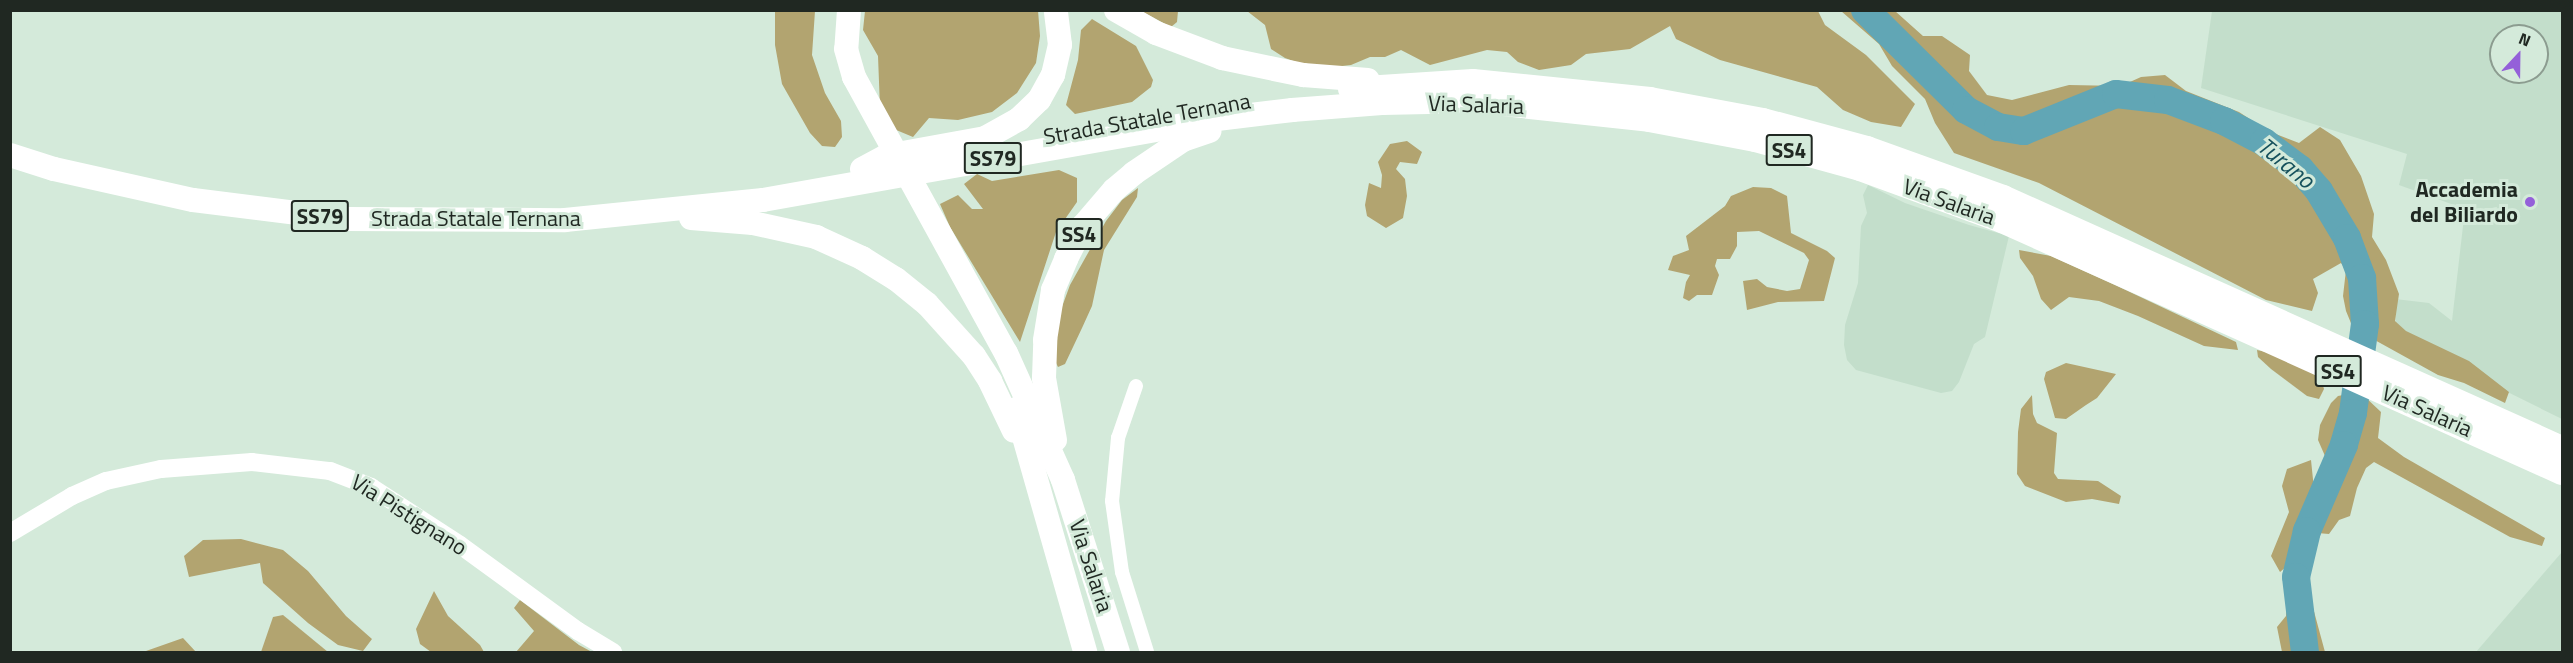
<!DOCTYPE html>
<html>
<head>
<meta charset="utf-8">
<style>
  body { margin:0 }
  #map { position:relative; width:2573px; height:663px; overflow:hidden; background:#d4eada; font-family:"Titillium Web",sans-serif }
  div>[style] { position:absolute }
  .built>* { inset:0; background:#c3decb }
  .forest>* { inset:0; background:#b2a470 }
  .river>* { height:28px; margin:-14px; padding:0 14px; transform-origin:14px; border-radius:14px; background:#61a6b5 }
  .minor>* { height:14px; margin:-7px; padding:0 7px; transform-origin:7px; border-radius:7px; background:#fff }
  .tertiary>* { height:18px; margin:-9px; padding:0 9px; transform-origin:9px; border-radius:9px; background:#fff }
  .trunk>* { height:24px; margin:-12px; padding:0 12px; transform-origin:12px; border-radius:12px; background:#fff }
  .dots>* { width:16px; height:16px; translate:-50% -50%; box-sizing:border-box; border:3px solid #d4eada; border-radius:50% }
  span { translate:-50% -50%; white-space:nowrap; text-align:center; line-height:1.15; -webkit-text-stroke:6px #d4eada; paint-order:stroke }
  .shield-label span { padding:2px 4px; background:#d4eada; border:2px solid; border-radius:4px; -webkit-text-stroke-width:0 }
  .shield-label { font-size:21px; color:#202822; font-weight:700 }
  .street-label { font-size:22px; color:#202822 }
  .poi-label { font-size:22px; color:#202822; font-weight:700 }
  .right { translate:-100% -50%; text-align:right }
  .water-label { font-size:24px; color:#16515c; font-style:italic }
  .frame { position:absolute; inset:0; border:12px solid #202822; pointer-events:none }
  .north { position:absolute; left:2489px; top:24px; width:60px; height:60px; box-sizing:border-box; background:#d4eada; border:2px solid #8c9c90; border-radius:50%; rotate:22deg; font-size:16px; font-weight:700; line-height:24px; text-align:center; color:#202822 }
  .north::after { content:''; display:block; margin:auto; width:21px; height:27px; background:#9460d9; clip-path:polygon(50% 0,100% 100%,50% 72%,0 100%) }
</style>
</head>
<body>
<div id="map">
  <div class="built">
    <div style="clip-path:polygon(evenodd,2212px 11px,2562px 11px,2562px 419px,2396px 337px,2395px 299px,2429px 303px,2452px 321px,2465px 209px,2399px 185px,2407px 154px,2201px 88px,2212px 11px,2501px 36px,2537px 36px,2537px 72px,2501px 72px,2501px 36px)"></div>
    <div style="clip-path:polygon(1868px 185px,1905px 203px,1969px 225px,2009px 236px,1985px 337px,1974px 344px,1959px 382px,1952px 391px,1941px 393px,1856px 370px,1847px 360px,1844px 345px,1845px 325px,1858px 283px,1861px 226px,1867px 213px,1863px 195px)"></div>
    <div style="clip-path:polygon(2562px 552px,2562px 652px,2476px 652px)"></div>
  </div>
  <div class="forest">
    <div style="clip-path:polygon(1038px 10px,1040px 36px,1036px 63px,1017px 93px,992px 112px,958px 120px,929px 118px,913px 137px,889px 127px,880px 108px,878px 56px,863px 30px,865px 11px)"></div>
    <div style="clip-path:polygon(775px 11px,815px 11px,812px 55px,825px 93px,841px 121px,842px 137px,835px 147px,822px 146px,810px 133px,782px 84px,775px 45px)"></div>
    <div style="clip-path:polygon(1141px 11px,1178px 11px,1177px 22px,1171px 27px)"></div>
    <div style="clip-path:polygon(1247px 11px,1818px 11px,1825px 25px,1866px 55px,1915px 104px,1901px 127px,1871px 122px,1843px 110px,1817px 87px,1720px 60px,1676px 39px,1670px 26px,1630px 49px,1586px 54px,1571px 65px,1539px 70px,1518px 62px,1507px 52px,1487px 50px,1430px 65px,1401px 50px,1385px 57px,1370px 57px,1351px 65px,1315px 69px,1285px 58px,1271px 49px,1265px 25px)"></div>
    <div style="clip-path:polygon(1841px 11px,1895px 11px,1923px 36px,1942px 36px,1970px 55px,1969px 71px,1987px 95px,2012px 100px,2069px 85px,2121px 86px,2141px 77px,2165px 75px,2186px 91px,2239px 112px,2268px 131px,2299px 143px,2320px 127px,2340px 140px,2361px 176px,2374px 214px,2372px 237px,2386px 260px,2399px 294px,2395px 321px,2406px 331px,2469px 361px,2509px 392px,2505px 403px,2464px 383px,2438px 375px,2353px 328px,2346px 311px,2343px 296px,2346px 270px,2341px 263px,2313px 279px,2318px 293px,2312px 311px,2266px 300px,2039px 183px,1954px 153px,1935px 123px,1925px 99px,1892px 66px,1879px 44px)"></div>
    <div style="clip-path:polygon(1092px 19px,1136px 46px,1153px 80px,1151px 87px,1132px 102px,1075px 114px,1066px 105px,1078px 60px,1081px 30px)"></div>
    <div style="clip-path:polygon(1407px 141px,1422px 152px,1417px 164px,1400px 162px,1396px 169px,1405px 179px,1407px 196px,1403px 218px,1386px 228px,1367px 216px,1365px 205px,1369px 183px,1381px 188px,1382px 175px,1378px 162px,1390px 144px)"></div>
    <div style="clip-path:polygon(1059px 170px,1077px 178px,1077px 202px,1056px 232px,1020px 342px,950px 227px,940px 204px,958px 195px,972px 209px,983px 209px,964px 184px,977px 174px,992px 181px)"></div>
    <div style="clip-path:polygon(1753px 187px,1771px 188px,1787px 196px,1791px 233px,1827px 251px,1835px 258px,1824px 301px,1778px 302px,1747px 310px,1743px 281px,1757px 279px,1767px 287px,1787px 291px,1800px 289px,1809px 260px,1804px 253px,1759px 231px,1737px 232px,1737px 246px,1730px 259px,1717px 259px,1715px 266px,1719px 275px,1712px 295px,1697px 295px,1689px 301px,1683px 298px,1686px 282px,1690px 275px,1668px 270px,1673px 256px,1689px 250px,1686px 236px,1725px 206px,1731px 196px)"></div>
    <div style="clip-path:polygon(1138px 188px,1137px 197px,1104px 250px,1092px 306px,1082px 328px,1065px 364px,1058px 367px,1054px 359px,1059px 315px,1070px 285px,1106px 221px,1122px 200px)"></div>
    <div style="clip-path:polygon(2019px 250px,2051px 256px,2115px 285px,2236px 342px,2238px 350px,2204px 346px,2138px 316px,2099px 301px,2069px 297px,2051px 310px,2041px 299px,2033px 276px,2020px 258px)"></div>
    <div style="clip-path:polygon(2257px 350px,2275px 354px,2299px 364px,2321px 379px,2324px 389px,2319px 399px,2307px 396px,2271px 369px,2258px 357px)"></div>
    <div style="clip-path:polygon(2066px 363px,2116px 374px,2097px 398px,2086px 405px,2066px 419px,2055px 418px,2044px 379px,2046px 372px)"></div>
    <div style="clip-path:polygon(2354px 393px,2363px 395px,2381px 412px,2378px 438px,2404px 457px,2545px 538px,2542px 546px,2510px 537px,2374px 462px,2366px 468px,2357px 488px,2350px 516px,2339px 520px,2329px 534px,2317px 533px,2314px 512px,2334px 484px,2332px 472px,2318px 440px,2320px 425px,2331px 403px,2338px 396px)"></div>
    <div style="clip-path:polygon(2032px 395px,2033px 414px,2037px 423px,2057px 433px,2054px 473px,2058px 479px,2098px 481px,2121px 496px,2119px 504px,2092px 499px,2066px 502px,2025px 486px,2017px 474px,2018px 432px,2021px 409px)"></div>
    <div style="clip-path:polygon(2311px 460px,2314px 489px,2304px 504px,2297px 536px,2301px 554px,2280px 572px,2271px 556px,2289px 512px,2282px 486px,2287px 469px)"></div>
    <div style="clip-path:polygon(241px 539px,283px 550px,308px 571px,346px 616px,372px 639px,363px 651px,338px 645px,308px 623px,263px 583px,260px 563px,189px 577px,184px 556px,203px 540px)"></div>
    <div style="clip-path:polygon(2292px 577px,2306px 582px,2325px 652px,2282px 652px,2277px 627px,2286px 616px,2288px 584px)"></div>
    <div style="clip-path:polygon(434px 591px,448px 616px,480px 645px,484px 652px,431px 652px,420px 644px,416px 629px)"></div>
    <div style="clip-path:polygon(520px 600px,579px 645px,592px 652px,516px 652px,534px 631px,514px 608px)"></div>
    <div style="clip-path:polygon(283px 615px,328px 652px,261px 652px,273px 617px)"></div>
    <div style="clip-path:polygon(183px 638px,196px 652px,102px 652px,146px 651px)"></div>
  </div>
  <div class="river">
    <div style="left:1865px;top:10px;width:142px;rotate:44.7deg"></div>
    <div style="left:1966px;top:110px;width:36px;rotate:28deg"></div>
    <div style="left:1998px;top:127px;width:26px;rotate:9deg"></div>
    <div style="left:2024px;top:131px;width:99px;rotate:-21.9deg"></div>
    <div style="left:2116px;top:94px;width:52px;rotate:6.6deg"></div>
    <div style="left:2168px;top:100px;width:60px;rotate:20.6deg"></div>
    <div style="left:2224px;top:121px;width:45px;rotate:27.7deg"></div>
    <div style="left:2264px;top:142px;width:45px;rotate:36.9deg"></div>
    <div style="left:2300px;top:169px;width:29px;rotate:49deg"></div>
    <div style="left:2319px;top:191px;width:55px;rotate:59.2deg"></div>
    <div style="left:2347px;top:238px;width:43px;rotate:69.4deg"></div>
    <div style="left:2362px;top:278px;width:46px;rotate:86.3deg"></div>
    <div style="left:2365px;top:324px;width:90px;rotate:97.7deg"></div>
    <div style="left:2353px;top:413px;width:33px;rotate:106deg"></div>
    <div style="left:2344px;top:445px;width:94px;rotate:113.3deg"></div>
    <div style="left:2307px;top:531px;width:47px;rotate:103.4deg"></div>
    <div style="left:2296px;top:577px;width:76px;rotate:83.2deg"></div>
  </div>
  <div class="minor">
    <div style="left:1136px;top:386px;width:55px;rotate:109.1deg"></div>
    <div style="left:1118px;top:438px;width:63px;rotate:95.4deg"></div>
    <div style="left:1112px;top:501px;width:72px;rotate:82deg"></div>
    <div style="left:1122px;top:572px;width:84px;rotate:72.6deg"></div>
  </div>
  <div class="tertiary">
    <div style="left:10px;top:533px;width:72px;rotate:-30.8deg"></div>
    <div style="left:72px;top:496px;width:37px;rotate:-24deg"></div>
    <div style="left:106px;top:481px;width:56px;rotate:-12.3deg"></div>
    <div style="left:161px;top:469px;width:91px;rotate:-4.4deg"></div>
    <div style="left:252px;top:462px;width:79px;rotate:6.6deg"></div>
    <div style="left:330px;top:471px;width:44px;rotate:21.3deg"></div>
    <div style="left:371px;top:487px;width:106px;rotate:33.1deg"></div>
    <div style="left:460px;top:545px;width:146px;rotate:36.1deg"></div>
    <div style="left:578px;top:631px;width:41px;rotate:31deg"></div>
  </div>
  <div class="trunk">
    <div style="left:849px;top:10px;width:39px;rotate:94deg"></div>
    <div style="left:846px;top:49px;width:29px;rotate:74deg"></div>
    <div style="left:854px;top:77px;width:315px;rotate:61.2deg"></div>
    <div style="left:1006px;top:353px;width:139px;rotate:65.8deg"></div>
    <div style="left:1063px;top:480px;width:181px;rotate:72.3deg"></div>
    <div style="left:1116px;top:10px;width:46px;rotate:29.9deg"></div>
    <div style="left:1156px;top:33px;width:71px;rotate:20.7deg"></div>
    <div style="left:1222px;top:58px;width:83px;rotate:11.9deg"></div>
    <div style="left:1303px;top:75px;width:65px;rotate:4.4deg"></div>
    <div style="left:1350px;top:89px;width:123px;rotate:-3.7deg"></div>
    <div style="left:1473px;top:81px;width:178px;rotate:5.8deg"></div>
    <div style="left:1650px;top:99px;width:115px;rotate:10.5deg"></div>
    <div style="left:1763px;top:120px;width:108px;rotate:15.1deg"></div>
    <div style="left:1867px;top:148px;width:145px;rotate:19.8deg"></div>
    <div style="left:2003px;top:197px;width:613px;rotate:24.18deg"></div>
    <div style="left:10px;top:155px;width:46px;rotate:17.7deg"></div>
    <div style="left:54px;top:169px;width:142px;rotate:12.6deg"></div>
    <div style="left:193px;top:200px;width:154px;rotate:7.1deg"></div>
    <div style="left:346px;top:219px;width:219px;rotate:0.3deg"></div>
    <div style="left:565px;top:220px;width:199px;rotate:-5.8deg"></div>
    <div style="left:763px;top:200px;width:461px;rotate:-10.1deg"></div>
    <div style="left:1217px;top:119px;width:76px;rotate:-6.8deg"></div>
    <div style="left:1292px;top:110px;width:90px;rotate:-4.4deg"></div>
    <div style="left:1382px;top:103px;width:93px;rotate:-1.2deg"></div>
    <div style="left:1475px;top:101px;width:175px;rotate:6.2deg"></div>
    <div style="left:1649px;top:120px;width:108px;rotate:10.7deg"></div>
    <div style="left:1755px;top:140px;width:109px;rotate:15.4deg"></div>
    <div style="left:1860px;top:169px;width:151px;rotate:20.1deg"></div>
    <div style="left:2002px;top:221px;width:614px;rotate:24.23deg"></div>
    <div style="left:862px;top:169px;width:27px;rotate:-28deg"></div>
    <div style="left:886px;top:156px;width:101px;rotate:-10.3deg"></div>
    <div style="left:985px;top:138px;width:39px;rotate:-29deg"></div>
    <div style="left:1019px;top:119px;width:28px;rotate:-44deg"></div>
    <div style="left:1039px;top:100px;width:29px;rotate:-61deg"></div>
    <div style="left:1053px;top:75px;width:31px;rotate:-77deg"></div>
    <div style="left:1060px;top:45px;width:35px;rotate:-97deg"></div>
    <div style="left:691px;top:218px;width:62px;rotate:4.6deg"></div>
    <div style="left:753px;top:223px;width:65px;rotate:12.5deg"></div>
    <div style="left:816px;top:237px;width:51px;rotate:24.5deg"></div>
    <div style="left:862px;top:258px;width:40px;rotate:32deg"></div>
    <div style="left:896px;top:279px;width:40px;rotate:39deg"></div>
    <div style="left:927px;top:304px;width:70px;rotate:47.9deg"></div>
    <div style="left:974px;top:356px;width:30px;rotate:57deg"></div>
    <div style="left:990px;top:381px;width:55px;rotate:64.4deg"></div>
    <div style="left:1016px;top:409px;width:253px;rotate:74.1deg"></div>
    <div style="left:1055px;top:440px;width:63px;rotate:-100.1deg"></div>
    <div style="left:1044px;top:378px;width:38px;rotate:-88deg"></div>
    <div style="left:1045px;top:340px;width:51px;rotate:-80.9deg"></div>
    <div style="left:1053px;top:290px;width:34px;rotate:-67deg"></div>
    <div style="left:1066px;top:259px;width:37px;rotate:-63deg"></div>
    <div style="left:1083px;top:226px;width:48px;rotate:-49.3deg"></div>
    <div style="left:1114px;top:190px;width:26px;rotate:-40deg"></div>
    <div style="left:1134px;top:173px;width:59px;rotate:-34deg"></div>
    <div style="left:1183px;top:140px;width:28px;rotate:-19deg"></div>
  </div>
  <div class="dots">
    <div style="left:2530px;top:202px;background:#9460d9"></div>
  </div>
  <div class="shield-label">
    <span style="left:1789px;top:150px">SS4</span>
    <span style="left:993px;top:158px">SS79</span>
    <span style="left:320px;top:216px">SS79</span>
    <span style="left:1079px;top:234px">SS4</span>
    <span style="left:2338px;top:371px">SS4</span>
  </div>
  <div class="street-label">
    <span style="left:1476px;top:105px;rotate:2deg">Via Salaria</span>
    <span style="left:1147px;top:119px;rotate:-10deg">Strada Statale Ternana</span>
    <span style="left:1949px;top:202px;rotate:20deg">Via Salaria</span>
    <span style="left:476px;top:219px">Strada Statale Ternana</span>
    <span style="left:2427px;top:411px;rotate:24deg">Via Salaria</span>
    <span style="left:409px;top:515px;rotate:32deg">Via Pistignano</span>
    <span style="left:1091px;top:566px;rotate:72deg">Via Salaria</span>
  </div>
  <div class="poi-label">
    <span class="right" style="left:2518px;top:202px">Accademia<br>del Biliardo</span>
  </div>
  <div class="water-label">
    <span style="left:2286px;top:163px;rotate:39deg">Turano</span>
  </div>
  <div class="frame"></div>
  <div class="north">N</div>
</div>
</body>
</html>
